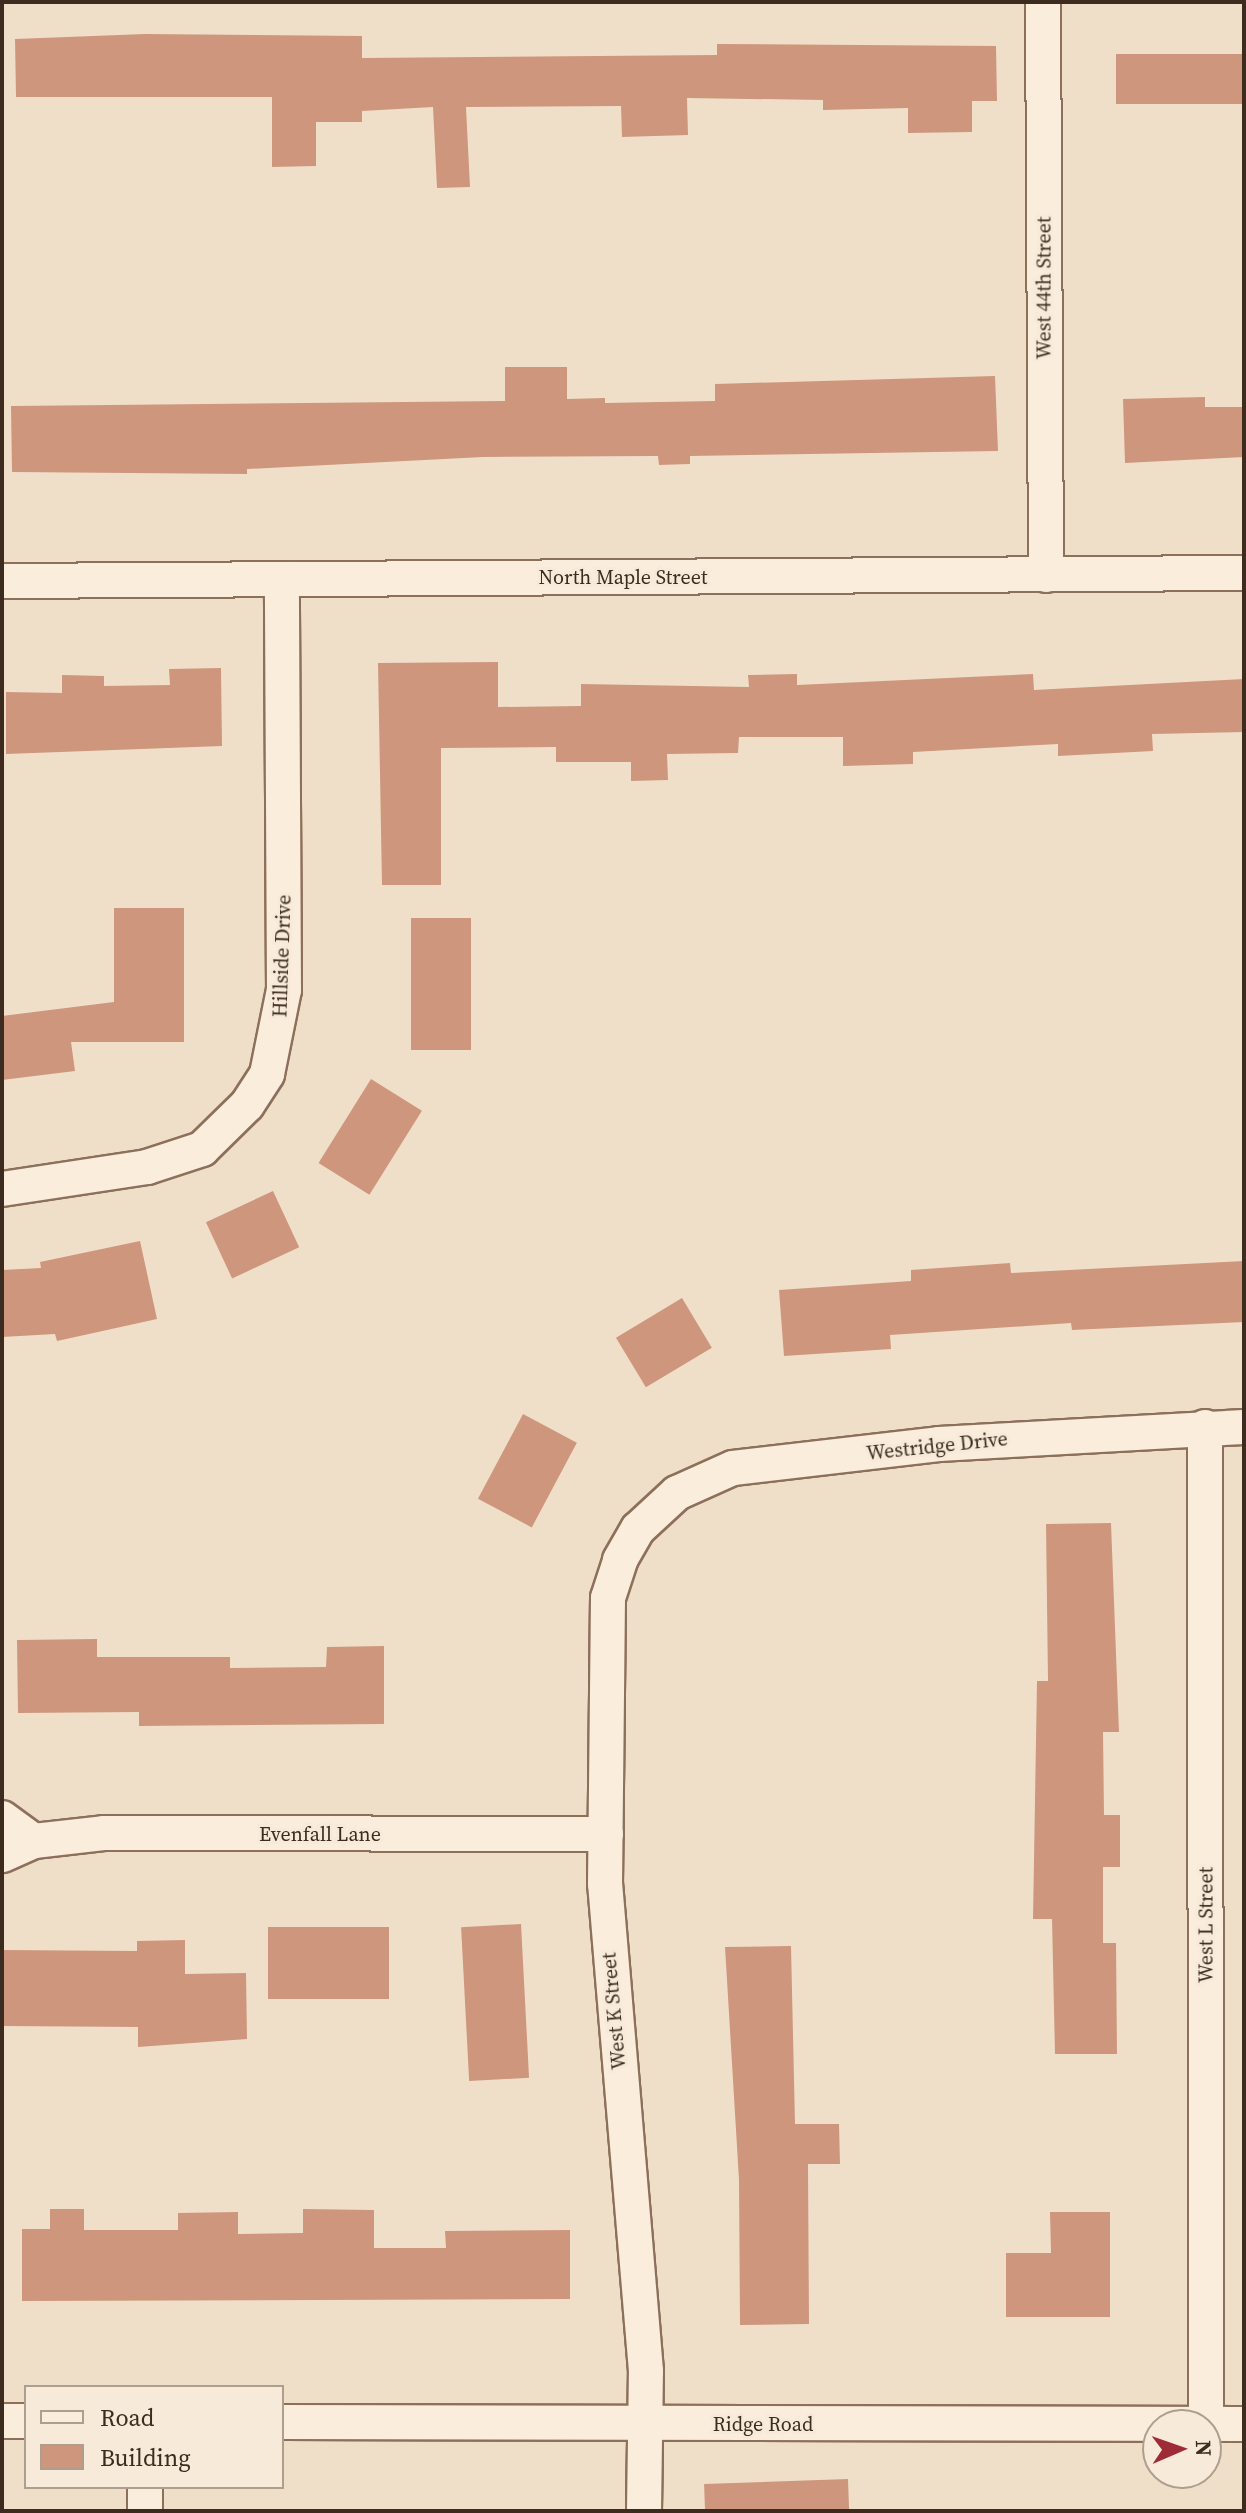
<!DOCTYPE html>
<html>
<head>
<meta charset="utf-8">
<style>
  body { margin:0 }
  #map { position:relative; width:1246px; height:2513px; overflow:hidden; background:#f0dfc8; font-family:"Source Serif 4",serif }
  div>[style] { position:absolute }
  .building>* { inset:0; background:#ce967d; transform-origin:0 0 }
  .roads { filter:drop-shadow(2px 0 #8d705c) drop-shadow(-2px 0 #8d705c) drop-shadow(0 2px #8d705c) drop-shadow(0 -2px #8d705c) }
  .street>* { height:34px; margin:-17px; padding:0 17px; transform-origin:17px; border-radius:17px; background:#faeddc }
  span { translate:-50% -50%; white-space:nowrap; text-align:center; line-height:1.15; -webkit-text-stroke:6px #f7ead8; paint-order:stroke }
  .street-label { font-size:20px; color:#3d2b20 }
  .frame { position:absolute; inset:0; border:4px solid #3d2b20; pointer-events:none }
  .legend { position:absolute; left:24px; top:2385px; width:260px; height:104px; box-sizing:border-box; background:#f7ead8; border:2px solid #ad9e8e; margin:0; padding:10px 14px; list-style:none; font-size:24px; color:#3d2b20 }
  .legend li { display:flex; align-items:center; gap:16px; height:40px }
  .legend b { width:40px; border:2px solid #ad9e8e }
  .north { position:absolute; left:1142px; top:2409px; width:80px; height:80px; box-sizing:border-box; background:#f7ead8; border:2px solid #ad9e8e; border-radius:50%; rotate:88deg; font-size:22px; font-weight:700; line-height:32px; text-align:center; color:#3d2b20 }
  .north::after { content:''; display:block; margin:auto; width:28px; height:36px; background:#9d2b38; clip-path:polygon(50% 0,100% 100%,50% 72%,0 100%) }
</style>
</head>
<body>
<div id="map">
  <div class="building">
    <div style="clip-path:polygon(145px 34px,362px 36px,362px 58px,717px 55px,717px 44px,996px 46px,997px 101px,972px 101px,972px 132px,908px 133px,908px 108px,823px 110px,823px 100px,687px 98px,688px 135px,622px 137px,621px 106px,466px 107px,470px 187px,437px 188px,433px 107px,362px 111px,362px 122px,316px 122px,316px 166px,272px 167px,272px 97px,16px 97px,15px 39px)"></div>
    <div style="left:1244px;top:54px;width:50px;height:128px;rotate:90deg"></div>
    <div style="clip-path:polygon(505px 367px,567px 367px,567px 399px,605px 398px,605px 403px,715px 401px,715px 384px,995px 376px,998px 451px,690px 456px,690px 464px,659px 465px,658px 456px,483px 457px,247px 469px,247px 474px,12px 472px,11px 406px,505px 401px)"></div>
    <div style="clip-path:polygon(1205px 397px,1205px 407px,1244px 407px,1244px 457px,1125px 463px,1123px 399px)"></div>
    <div style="clip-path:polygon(498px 662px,498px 707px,581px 706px,581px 684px,749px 687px,748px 675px,797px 674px,797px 685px,1033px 674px,1034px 690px,1244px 679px,1244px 732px,1152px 734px,1153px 751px,1058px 756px,1058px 744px,913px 752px,913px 764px,843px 766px,843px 737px,739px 737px,738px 753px,667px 754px,668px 780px,631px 781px,631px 762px,556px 762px,556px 747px,441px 748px,441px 885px,382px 885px,378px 663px)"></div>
    <div style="clip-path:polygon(221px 668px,222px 746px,6px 754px,6px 692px,62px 693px,62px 675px,104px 676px,104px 686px,170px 685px,169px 669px)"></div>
    <div style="clip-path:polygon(114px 908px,184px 908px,184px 1042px,71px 1042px,75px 1071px,2px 1080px,2px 1016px,114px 1002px)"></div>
    <div style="left:411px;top:918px;width:60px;height:132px"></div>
    <div style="left:371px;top:1079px;width:60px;height:99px;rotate:32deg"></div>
    <div style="left:273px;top:1191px;width:62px;height:74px;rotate:65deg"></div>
    <div style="clip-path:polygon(140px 1241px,157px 1319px,57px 1341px,55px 1334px,2px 1337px,2px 1270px,41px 1268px,40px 1262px)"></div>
    <div style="clip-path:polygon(1244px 1261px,1244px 1322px,1072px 1330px,1071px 1323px,890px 1335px,891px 1349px,784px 1356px,779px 1290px,911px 1281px,911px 1270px,1010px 1263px,1011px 1273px)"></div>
    <div style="left:682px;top:1298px;width:58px;height:77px;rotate:59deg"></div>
    <div style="left:523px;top:1414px;width:61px;height:96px;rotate:28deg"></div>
    <div style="clip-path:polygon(1111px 1523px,1119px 1732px,1103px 1732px,1104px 1815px,1120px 1815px,1120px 1867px,1103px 1867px,1103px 1943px,1116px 1943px,1117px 2054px,1055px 2054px,1052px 1919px,1033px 1919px,1037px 1681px,1048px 1681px,1046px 1524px)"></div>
    <div style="clip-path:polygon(97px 1639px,97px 1657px,230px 1657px,230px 1668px,326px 1667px,327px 1647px,384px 1646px,384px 1724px,139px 1726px,139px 1712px,18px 1713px,17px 1640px)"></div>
    <div style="left:521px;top:1924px;width:154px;height:60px;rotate:87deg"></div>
    <div style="left:389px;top:1927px;width:72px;height:121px;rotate:90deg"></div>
    <div style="clip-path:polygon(185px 1940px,185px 1974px,246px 1973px,247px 2039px,138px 2047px,138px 2027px,2px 2026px,2px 1950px,137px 1951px,137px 1941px)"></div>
    <div style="clip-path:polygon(791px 1946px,795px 2124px,839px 2124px,840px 2164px,808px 2164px,809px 2324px,740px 2325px,739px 2180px,725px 1947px)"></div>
    <div style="clip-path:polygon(50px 2209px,84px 2209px,84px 2230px,178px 2230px,178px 2213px,238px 2212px,238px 2234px,303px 2233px,303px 2209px,374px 2210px,374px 2248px,446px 2248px,445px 2231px,570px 2230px,570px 2299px,22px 2301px,22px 2229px,50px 2229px)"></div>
    <div style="clip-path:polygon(1050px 2212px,1110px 2212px,1110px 2317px,1006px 2317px,1006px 2253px,1051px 2253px)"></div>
    <div style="left:848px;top:2479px;width:32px;height:144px;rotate:88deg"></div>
  </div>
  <div class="roads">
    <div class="street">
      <div style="left:1043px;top:2px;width:573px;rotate:89.7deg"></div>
      <div style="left:2px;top:581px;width:1242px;rotate:-0.37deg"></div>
      <div style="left:2px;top:1189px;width:147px;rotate:-8.6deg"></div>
      <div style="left:147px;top:1167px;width:58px;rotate:-18.1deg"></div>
      <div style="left:202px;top:1149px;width:63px;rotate:-44.4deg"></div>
      <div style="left:247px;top:1105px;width:37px;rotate:-57deg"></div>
      <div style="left:267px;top:1074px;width:86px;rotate:-78.6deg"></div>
      <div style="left:284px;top:990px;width:411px;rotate:-90.3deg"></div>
      <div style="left:1205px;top:1427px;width:996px;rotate:89.94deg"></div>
      <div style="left:2px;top:1818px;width:39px;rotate:36deg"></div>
      <div style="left:34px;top:1841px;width:35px;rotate:156deg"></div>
      <div style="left:34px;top:1841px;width:70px;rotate:-6.5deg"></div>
      <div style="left:104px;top:1833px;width:502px;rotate:0.11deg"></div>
      <div style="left:2px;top:2421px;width:24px"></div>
      <div style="left:282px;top:2422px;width:962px;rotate:0.12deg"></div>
      <div style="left:145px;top:2511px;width:24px;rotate:-90deg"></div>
      <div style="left:644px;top:2511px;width:140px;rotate:-89.2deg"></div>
      <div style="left:646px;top:2371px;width:489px;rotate:-94.8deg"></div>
      <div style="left:605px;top:1884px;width:286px;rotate:-89.4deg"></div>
      <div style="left:608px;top:1598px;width:40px;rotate:-72deg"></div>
      <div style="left:620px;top:1560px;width:36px;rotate:-60deg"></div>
      <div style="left:638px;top:1529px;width:53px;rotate:-42.7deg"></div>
      <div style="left:677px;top:1493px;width:61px;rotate:-24.1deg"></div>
      <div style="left:733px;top:1468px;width:207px;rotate:-6.6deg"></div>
      <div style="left:939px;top:1444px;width:305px;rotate:-3.2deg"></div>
    </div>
  </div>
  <div class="street-label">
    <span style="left:1044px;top:288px;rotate:-90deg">West 44th Street</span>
    <span style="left:623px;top:577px">North Maple Street</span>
    <span style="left:282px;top:956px;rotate:-88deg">Hillside Drive</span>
    <span style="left:937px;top:1446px;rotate:-6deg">Westridge Drive</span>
    <span style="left:320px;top:1834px">Evenfall Lane</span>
    <span style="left:1206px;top:1925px;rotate:-90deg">West L Street</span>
    <span style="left:614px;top:2011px;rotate:-95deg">West K Street</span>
    <span style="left:763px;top:2424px">Ridge Road</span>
  </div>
  <div class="frame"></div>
  <ul class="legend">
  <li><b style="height:10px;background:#faeddc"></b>Road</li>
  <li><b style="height:22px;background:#ce967d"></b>Building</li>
  </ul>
  <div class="north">N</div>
</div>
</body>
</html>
